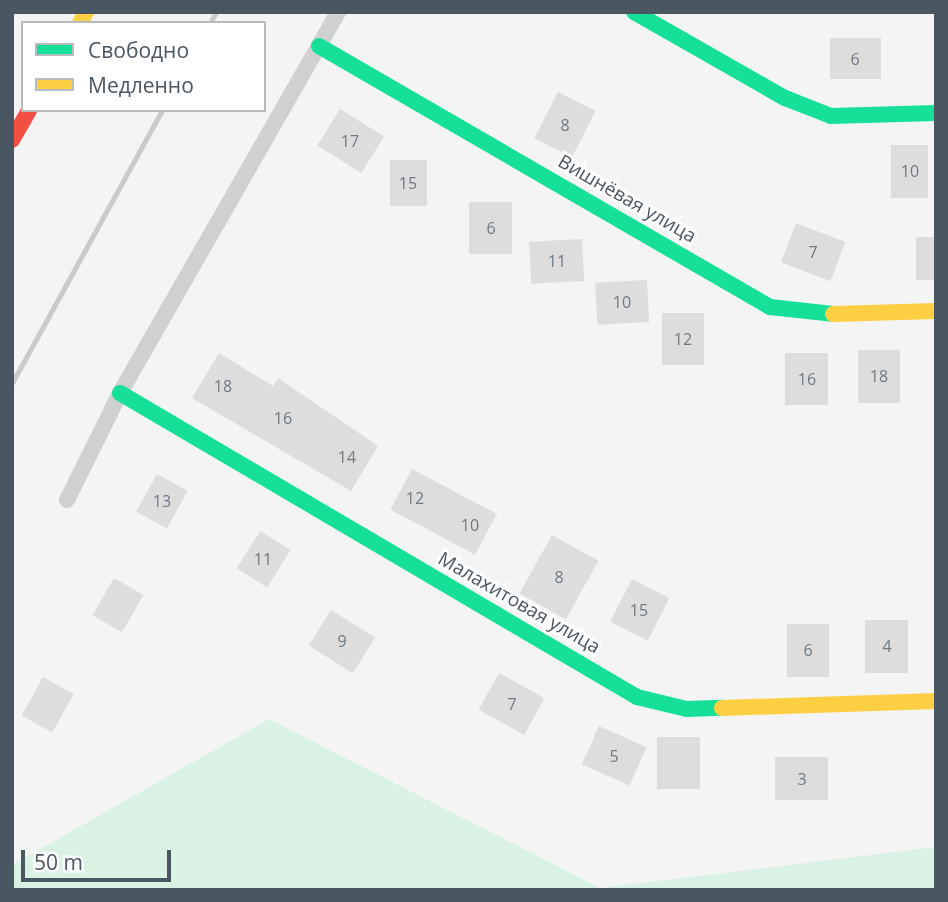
<!DOCTYPE html>
<html>
<head>
<meta charset="utf-8">
<style>
  body { margin:0 }
  #map { position:relative; width:948px; height:902px; overflow:hidden; background:#f4f4f4; font-family:"Open Sans",sans-serif }
  div>[style] { position:absolute }
  .green>* { inset:0; background:#d9f2e3 }
  .building>* { inset:0; background:#ddddde; transform-origin:0 0 }
  .street>* { height:16px; margin:-8px; padding:0 8px; transform-origin:8px; border-radius:8px; background:#ced0d2 }
  .fast>* { height:16px; margin:-8px; padding:0 8px; transform-origin:8px; border-radius:8px; background:#16e098 }
  .slow>* { height:16px; margin:-8px; padding:0 8px; transform-origin:8px; border-radius:8px; background:#ffcf43 }
  .jam>* { height:16px; margin:-8px; padding:0 8px; transform-origin:8px; border-radius:8px; background:#f24e42 }
  .rail>* { height:5px; margin:-2.5px; padding:0 2.5px; transform-origin:2.5px; border-radius:2.5px; background:#c9cacc }
  span { translate:-50% -50%; white-space:nowrap; text-align:center; line-height:1.15; -webkit-text-stroke:6px #fff; paint-order:stroke }
  .number-label { font-size:16px; color:#707881 }
  .number-label span { -webkit-text-stroke-width:0 }
  .street-label { font-size:19px; color:#4a5661 }
  .frame { position:absolute; inset:0; border:14px solid #4a5661; pointer-events:none }
  .legend { position:absolute; left:21px; top:21px; width:245px; height:91px; box-sizing:border-box; background:#fff; border:2px solid #b7bbc0; margin:0; padding:9px 12px; list-style:none; font-size:21px; color:#4a5661 }
  .legend li { display:flex; align-items:center; gap:14px; height:35px }
  .legend b { width:35px; border:2px solid #b7bbc0 }
  .scale { position:absolute; left:21px; top:850px; width:150px; height:32px; box-sizing:border-box; border:4px solid #4a5661; border-top:0; padding-left:9px; font-size:21px; line-height:24px; white-space:nowrap; color:#4a5661; -webkit-text-stroke:5px #fff; paint-order:stroke }
</style>
</head>
<body>
<div id="map">
  <div class="green">
    <div style="clip-path:polygon(269px 719px,600px 888px,936px 847px,936px 890px,12px 890px,12px 865px)"></div>
  </div>
  <div class="building">
    <div style="left:830px;top:38px;width:51px;height:41px"></div>
    <div style="left:558px;top:92px;width:42px;height:52px;rotate:27deg"></div>
    <div style="left:340px;top:109px;width:52px;height:43px;rotate:32deg"></div>
    <div style="left:891px;top:145px;width:37px;height:53px"></div>
    <div style="left:390px;top:160px;width:37px;height:46px"></div>
    <div style="left:469px;top:202px;width:43px;height:52px"></div>
    <div style="left:796px;top:223px;width:53px;height:42px;rotate:21deg"></div>
    <div style="left:916px;top:237px;width:20px;height:43px"></div>
    <div style="left:582px;top:239px;width:42px;height:53px;rotate:87deg"></div>
    <div style="left:647px;top:280px;width:42px;height:52px;rotate:87deg"></div>
    <div style="left:662px;top:313px;width:42px;height:52px"></div>
    <div style="left:858px;top:350px;width:42px;height:53px"></div>
    <div style="clip-path:polygon(219px 353px,273px 386px,278px 378px,378px 446px,351px 491px,192px 398px)"></div>
    <div style="left:785px;top:353px;width:43px;height:52px"></div>
    <div style="left:412px;top:469px;width:96px;height:46px;rotate:28deg"></div>
    <div style="left:157px;top:474px;width:35px;height:43px;rotate:29deg"></div>
    <div style="left:260px;top:531px;width:36px;height:44px;rotate:32deg"></div>
    <div style="left:552px;top:535px;width:53px;height:67px;rotate:29deg"></div>
    <div style="left:114px;top:578px;width:34px;height:43px;rotate:30deg"></div>
    <div style="left:632px;top:579px;width:42px;height:48px;rotate:27deg"></div>
    <div style="left:331px;top:610px;width:52px;height:42px;rotate:32deg"></div>
    <div style="left:865px;top:620px;width:43px;height:53px"></div>
    <div style="left:787px;top:624px;width:42px;height:53px"></div>
    <div style="left:499px;top:673px;width:52px;height:42px;rotate:29deg"></div>
    <div style="left:43px;top:677px;width:35px;height:44px;rotate:29deg"></div>
    <div style="left:599px;top:726px;width:52px;height:42px;rotate:24deg"></div>
    <div style="left:657px;top:737px;width:43px;height:52px"></div>
    <div style="left:828px;top:757px;width:43px;height:53px;rotate:90deg"></div>
  </div>
  <div class="street">
    <div style="left:67px;top:500px;width:119px;rotate:-63.6deg"></div>
    <div style="left:120px;top:393px;width:439px;rotate:-60.2deg"></div>
  </div>
  <div class="fast">
    <div style="left:634px;top:12px;width:174px;rotate:29.7deg"></div>
    <div style="left:785px;top:98px;width:49px;rotate:21.4deg"></div>
    <div style="left:831px;top:116px;width:105px;rotate:-1.6deg"></div>
    <div style="left:319px;top:46px;width:521px;rotate:30.06deg"></div>
    <div style="left:770px;top:307px;width:63px;rotate:6.3deg"></div>
    <div style="left:120px;top:393px;width:600px;rotate:30.46deg"></div>
    <div style="left:637px;top:697px;width:51px;rotate:13.5deg"></div>
    <div style="left:687px;top:709px;width:35px;rotate:-2deg"></div>
  </div>
  <div class="slow">
    <div style="left:80px;top:23px;width:13px;rotate:-61deg"></div>
    <div style="left:833px;top:314px;width:103px;rotate:-1.7deg"></div>
    <div style="left:722px;top:708px;width:214px;rotate:-1.9deg"></div>
  </div>
  <div class="jam">
    <div style="left:12px;top:140px;width:34px;rotate:-60deg"></div>
  </div>
  <div class="rail">
    <div style="left:210px;top:23px;width:13px;rotate:-61deg"></div>
    <div style="left:12px;top:383px;width:311px;rotate:-61.2deg"></div>
  </div>
  <div class="number-label">
    <span style="left:855px;top:59px">6</span>
    <span style="left:565px;top:125px">8</span>
    <span style="left:350px;top:141px">17</span>
    <span style="left:910px;top:171px">10</span>
    <span style="left:408px;top:183px">15</span>
    <span style="left:491px;top:228px">6</span>
    <span style="left:813px;top:252px">7</span>
    <span style="left:557px;top:261px">11</span>
    <span style="left:622px;top:302px">10</span>
    <span style="left:683px;top:339px">12</span>
    <span style="left:879px;top:376px">18</span>
    <span style="left:807px;top:379px">16</span>
    <span style="left:223px;top:386px">18</span>
    <span style="left:283px;top:418px">16</span>
    <span style="left:347px;top:457px">14</span>
    <span style="left:415px;top:498px">12</span>
    <span style="left:162px;top:501px">13</span>
    <span style="left:470px;top:525px">10</span>
    <span style="left:263px;top:559px">11</span>
    <span style="left:559px;top:577px">8</span>
    <span style="left:639px;top:610px">15</span>
    <span style="left:342px;top:641px">9</span>
    <span style="left:887px;top:646px">4</span>
    <span style="left:808px;top:650px">6</span>
    <span style="left:512px;top:704px">7</span>
    <span style="left:614px;top:756px">5</span>
    <span style="left:802px;top:779px">3</span>
  </div>
  <div class="street-label">
    <span style="left:627px;top:199px;rotate:30deg">Вишнёвая улица</span>
    <span style="left:519px;top:603px;rotate:30deg">Малахитовая улица</span>
  </div>
  <div class="frame"></div>
  <ul class="legend">
  <li><b style="height:9px;background:#16e098"></b>Свободно</li>
  <li><b style="height:9px;background:#ffcf43"></b>Медленно</li>
  </ul>
  <div class="scale">50 m</div>
</div>
</body>
</html>
